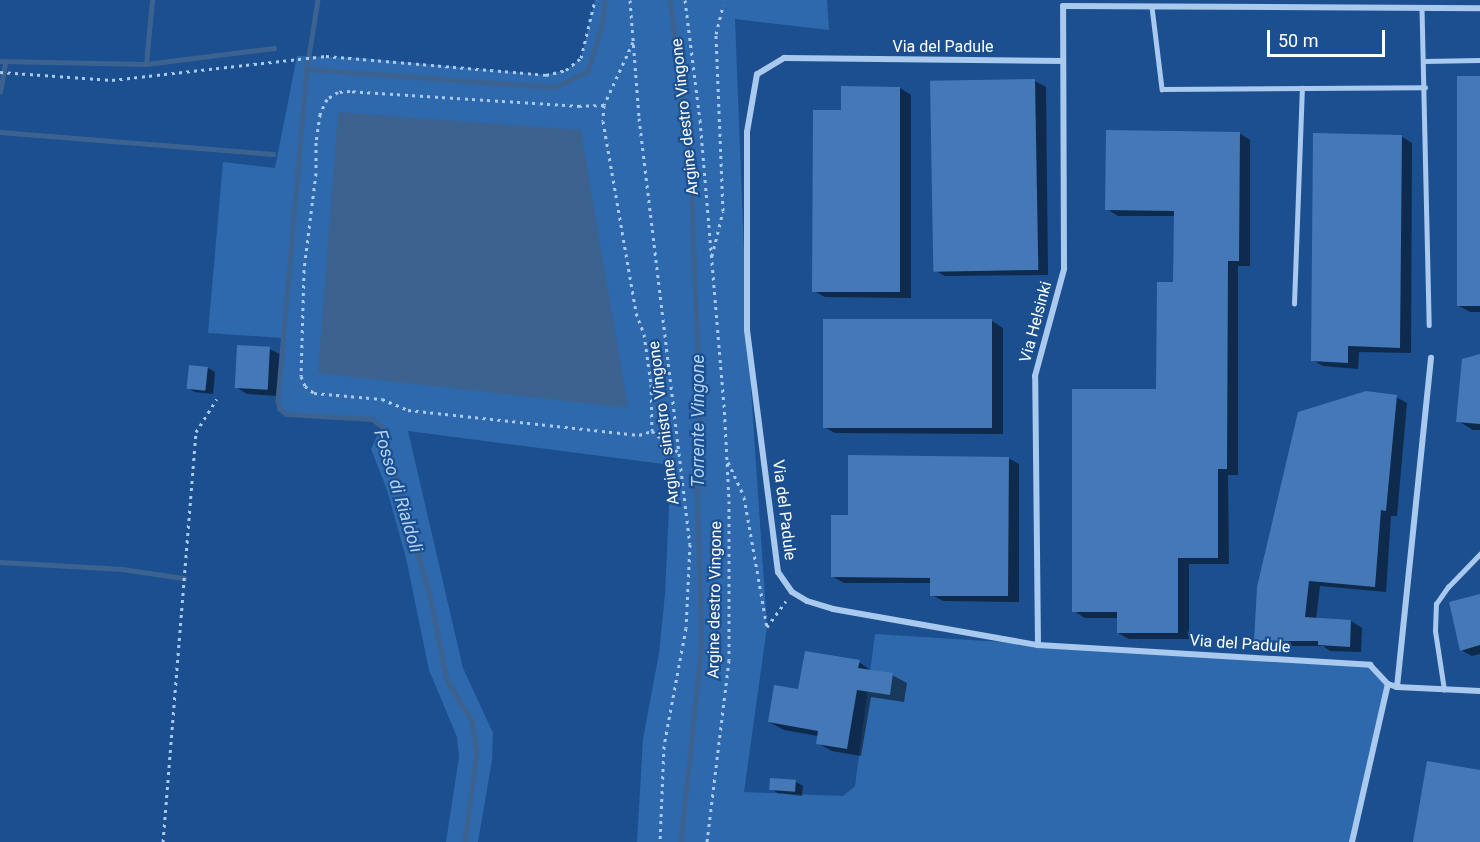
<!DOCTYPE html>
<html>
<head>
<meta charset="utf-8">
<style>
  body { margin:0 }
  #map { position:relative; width:1480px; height:842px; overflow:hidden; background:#1b4f8f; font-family:Roboto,sans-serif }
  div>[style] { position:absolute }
  .green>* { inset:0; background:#2e69ad }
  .water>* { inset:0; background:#3c6290 }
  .shadow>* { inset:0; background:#0007 }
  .stream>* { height:4.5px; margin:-2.25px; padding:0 2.25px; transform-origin:2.25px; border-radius:2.25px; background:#3c6290 }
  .building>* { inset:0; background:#4478b7; transform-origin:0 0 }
  .path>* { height:3px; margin-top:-1.5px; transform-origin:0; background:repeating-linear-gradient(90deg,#a9c9ee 0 3px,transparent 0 7.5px) }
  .service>* { height:4.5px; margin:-2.25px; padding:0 2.25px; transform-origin:2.25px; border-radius:2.25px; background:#a9c9ee }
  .minor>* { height:6px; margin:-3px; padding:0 3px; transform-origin:3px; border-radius:3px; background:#a9c9ee }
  span { translate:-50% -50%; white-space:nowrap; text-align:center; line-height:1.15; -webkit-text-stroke:4.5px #1b4f8f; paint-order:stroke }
  .street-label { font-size:16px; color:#fff }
  .water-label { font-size:18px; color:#b5d3f5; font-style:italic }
  .scale { position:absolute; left:1267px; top:30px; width:118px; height:27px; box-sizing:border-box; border:3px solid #fff; border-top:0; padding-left:8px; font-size:18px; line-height:21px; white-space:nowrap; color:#fff; -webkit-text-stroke:4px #1b4f8f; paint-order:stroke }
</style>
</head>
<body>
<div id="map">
  <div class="green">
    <div style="clip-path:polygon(595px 0,827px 0,829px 30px,735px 19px,747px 330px,767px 627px,744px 792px,843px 796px,855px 786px,875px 634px,1370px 665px,1388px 684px,1352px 842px,637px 842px,643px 739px,659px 653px,665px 594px,671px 465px,408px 431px,463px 668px,493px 733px,492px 760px,478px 842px,446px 842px,459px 757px,457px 737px,429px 670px,406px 558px,387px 490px,371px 449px,382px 426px,372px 419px,286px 414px,280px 409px,278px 401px,282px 338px,208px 333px,223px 162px,275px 168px,297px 56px,361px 58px,546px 75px,566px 70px,581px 58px)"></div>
  </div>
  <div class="water">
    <div style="clip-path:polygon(338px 112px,581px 130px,628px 408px,318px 373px)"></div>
  </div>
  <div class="shadow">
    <div style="clip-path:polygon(1480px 78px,1480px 312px,1470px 312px,1459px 306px)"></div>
    <div style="clip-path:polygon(1035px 81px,1046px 87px,1048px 275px,945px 276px,934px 270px)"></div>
    <div style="clip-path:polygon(900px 88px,911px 95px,911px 298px,825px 297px,814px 291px,842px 111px)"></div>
    <div style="clip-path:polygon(1239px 133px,1250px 140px,1250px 266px,1238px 266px,1238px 475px,1228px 475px,1229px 564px,1189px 564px,1189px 639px,1129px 639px,1118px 633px,1118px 618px,1085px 618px,1074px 611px,1158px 390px,1175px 284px,1175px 216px,1118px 216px,1107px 209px)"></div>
    <div style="clip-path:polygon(1401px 136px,1412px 143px,1411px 353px,1359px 352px,1358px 369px,1323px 366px,1312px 360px)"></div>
    <div style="clip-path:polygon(992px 321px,1003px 328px,1003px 434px,835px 433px,824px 427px)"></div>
    <div style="clip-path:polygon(270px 349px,281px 355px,278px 396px,247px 394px,236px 387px)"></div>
    <div style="clip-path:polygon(1480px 355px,1480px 430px,1473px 430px,1458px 421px)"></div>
    <div style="clip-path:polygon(190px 367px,208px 368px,215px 372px,213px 394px,195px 392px,188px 388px)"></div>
    <div style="clip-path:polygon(1396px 397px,1407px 403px,1397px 516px,1391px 516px,1386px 592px,1320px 586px,1316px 619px,1351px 621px,1362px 628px,1361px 652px,1330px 651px,1323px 646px,1267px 646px,1256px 640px)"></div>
    <div style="clip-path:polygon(1008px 458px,1019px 464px,1019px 602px,943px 601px,932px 595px,932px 583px,844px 583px,832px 576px,849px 516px)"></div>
    <div style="clip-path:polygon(1480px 596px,1480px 654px,1472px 656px,1461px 650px)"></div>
    <div style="clip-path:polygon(859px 662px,873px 672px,892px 675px,907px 683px,904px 702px,871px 697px,861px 756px,832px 751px,817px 743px,818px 736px,784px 730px,769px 722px,799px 691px)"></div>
    <div style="clip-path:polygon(796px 782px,803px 786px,802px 796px,778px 793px,770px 789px)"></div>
  </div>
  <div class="stream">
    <div style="left:318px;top:0;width:70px;rotate:99.1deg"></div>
    <div style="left:307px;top:69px;width:333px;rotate:95deg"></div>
    <div style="left:278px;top:401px;width:8px;rotate:76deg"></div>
    <div style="left:280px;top:409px;width:8px;rotate:40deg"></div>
    <div style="left:286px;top:414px;width:86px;rotate:3.3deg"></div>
    <div style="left:372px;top:419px;width:12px;rotate:35deg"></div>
    <div style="left:382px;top:426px;width:177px;rotate:74.2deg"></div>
    <div style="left:430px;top:596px;width:86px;rotate:78.6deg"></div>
    <div style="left:447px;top:680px;width:48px;rotate:58.6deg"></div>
    <div style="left:472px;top:721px;width:31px;rotate:81deg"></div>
    <div style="left:477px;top:752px;width:91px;rotate:97.6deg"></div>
    <div style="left:670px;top:0;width:148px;rotate:82.3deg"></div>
    <div style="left:690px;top:147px;width:265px;rotate:87.8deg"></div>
    <div style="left:700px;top:412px;width:79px;rotate:92.2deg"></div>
    <div style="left:697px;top:491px;width:152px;rotate:88.1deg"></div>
    <div style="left:702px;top:643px;width:200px;rotate:96deg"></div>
    <div style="left:0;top:61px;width:146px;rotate:1.2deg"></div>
    <div style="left:146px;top:64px;width:129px;rotate:-7.1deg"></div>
    <div style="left:146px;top:64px;width:64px;rotate:-84.6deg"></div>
    <div style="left:307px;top:69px;width:249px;rotate:4.2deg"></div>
    <div style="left:555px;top:87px;width:37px;rotate:-26deg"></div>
    <div style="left:588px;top:71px;width:50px;rotate:-73.7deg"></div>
    <div style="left:602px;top:23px;width:23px;rotate:-83deg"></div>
    <div style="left:0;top:92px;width:29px;rotate:-80deg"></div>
    <div style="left:0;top:132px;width:274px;rotate:4.6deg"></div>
    <div style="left:0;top:562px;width:122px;rotate:3.3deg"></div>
    <div style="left:122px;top:569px;width:63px;rotate:8.3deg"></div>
  </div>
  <div class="building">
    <div style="left:1457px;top:76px;width:23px;height:230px"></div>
    <div style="left:1035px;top:79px;width:191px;height:105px;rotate:89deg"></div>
    <div style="clip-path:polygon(841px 86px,900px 87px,900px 292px,812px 292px,813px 110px,841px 110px)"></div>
    <div style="clip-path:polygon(1106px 130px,1240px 132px,1239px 261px,1228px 261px,1227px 469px,1218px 469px,1218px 558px,1178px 558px,1178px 633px,1117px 633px,1117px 612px,1072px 612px,1072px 389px,1156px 389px,1157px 282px,1173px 282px,1174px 211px,1105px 210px)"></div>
    <div style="clip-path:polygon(1313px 133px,1402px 135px,1400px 348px,1348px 346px,1348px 363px,1311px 361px)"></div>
    <div style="left:823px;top:319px;width:169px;height:109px"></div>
    <div style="left:237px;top:345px;width:33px;height:43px;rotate:3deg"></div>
    <div style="clip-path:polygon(1480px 354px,1480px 424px,1456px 422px,1462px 359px)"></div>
    <div style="left:189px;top:365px;width:19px;height:24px;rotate:6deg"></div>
    <div style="clip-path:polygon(1366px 391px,1397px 395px,1386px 511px,1381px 510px,1375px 587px,1309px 581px,1305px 617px,1351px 620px,1350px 647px,1318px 645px,1318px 641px,1254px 641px,1257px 587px,1298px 412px)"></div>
    <div style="clip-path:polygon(848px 455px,1009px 457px,1008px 596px,930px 596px,930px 578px,831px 577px,831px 515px,848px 515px)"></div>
    <div style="clip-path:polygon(1480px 594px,1480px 645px,1460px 651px,1449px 602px)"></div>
    <div style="clip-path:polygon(805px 651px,860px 660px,858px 668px,893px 673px,890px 695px,857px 690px,847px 749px,816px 744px,818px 731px,768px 722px,774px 685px,798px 689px)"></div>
    <div style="clip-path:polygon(1427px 761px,1480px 770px,1480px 842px,1413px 842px)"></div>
    <div style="left:770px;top:778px;width:26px;height:12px;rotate:4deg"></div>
  </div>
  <div class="path">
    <div style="left:630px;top:0;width:118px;rotate:85.6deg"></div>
    <div style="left:639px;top:118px;width:429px;rotate:83.2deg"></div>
    <div style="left:690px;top:544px;width:84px;rotate:92.7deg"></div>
    <div style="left:686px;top:628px;width:120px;rotate:100.6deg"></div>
    <div style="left:664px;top:746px;width:96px;rotate:92.4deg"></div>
    <div style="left:685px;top:0;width:121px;rotate:82.9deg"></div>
    <div style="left:700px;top:120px;width:285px;rotate:85.2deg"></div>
    <div style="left:724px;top:404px;width:97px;rotate:87deg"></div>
    <div style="left:729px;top:501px;width:159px;rotate:90deg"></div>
    <div style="left:729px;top:660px;width:183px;rotate:96.9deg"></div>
    <div style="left:633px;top:42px;width:69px;rotate:114.7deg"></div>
    <div style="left:604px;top:105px;width:16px;rotate:94deg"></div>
    <div style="left:603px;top:121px;width:195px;rotate:80.2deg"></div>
    <div style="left:636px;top:313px;width:22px;rotate:69deg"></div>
    <div style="left:644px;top:334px;width:50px;rotate:82deg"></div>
    <div style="left:651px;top:384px;width:47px;rotate:88.8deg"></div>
    <div style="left:652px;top:431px;width:36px;rotate:39deg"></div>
    <div style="left:0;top:72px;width:112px;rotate:4.1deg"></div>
    <div style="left:112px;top:80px;width:215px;rotate:-6.4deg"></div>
    <div style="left:326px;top:56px;width:221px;rotate:4.9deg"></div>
    <div style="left:546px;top:75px;width:21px;rotate:-14deg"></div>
    <div style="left:566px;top:70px;width:19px;rotate:-39deg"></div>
    <div style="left:581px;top:58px;width:60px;rotate:-76.4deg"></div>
    <div style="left:604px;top:105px;width:24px;rotate:178deg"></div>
    <div style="left:580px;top:106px;width:230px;rotate:-176.3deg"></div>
    <div style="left:350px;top:91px;width:12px;rotate:175deg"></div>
    <div style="left:338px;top:92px;width:13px;rotate:148deg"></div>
    <div style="left:327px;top:99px;width:17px;rotate:115deg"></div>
    <div style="left:320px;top:114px;width:28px;rotate:98deg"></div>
    <div style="left:316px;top:142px;width:31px;rotate:90deg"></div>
    <div style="left:316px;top:173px;width:98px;rotate:97.1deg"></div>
    <div style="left:304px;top:270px;width:106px;rotate:91.6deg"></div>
    <div style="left:301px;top:376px;width:11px;rotate:68deg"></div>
    <div style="left:305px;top:386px;width:11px;rotate:38deg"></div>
    <div style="left:314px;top:393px;width:68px;rotate:5deg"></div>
    <div style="left:382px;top:399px;width:28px;rotate:23deg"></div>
    <div style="left:408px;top:410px;width:232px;rotate:6.2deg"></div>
    <div style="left:639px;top:435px;width:14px;rotate:-17deg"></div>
    <div style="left:712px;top:256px;width:46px;rotate:-76.3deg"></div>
    <div style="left:723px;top:211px;width:177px;rotate:-92.3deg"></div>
    <div style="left:716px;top:34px;width:30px;rotate:-76deg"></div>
    <div style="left:728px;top:462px;width:38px;rotate:65deg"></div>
    <div style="left:744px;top:497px;width:132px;rotate:80deg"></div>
    <div style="left:767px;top:627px;width:32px;rotate:-54deg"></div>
    <div style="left:163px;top:842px;width:411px;rotate:-85.4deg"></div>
    <div style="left:196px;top:432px;width:39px;rotate:-58deg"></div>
  </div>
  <div class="service">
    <div style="left:1152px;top:7px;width:83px;rotate:83deg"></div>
    <div style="left:1162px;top:89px;width:263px;rotate:-0.4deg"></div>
    <div style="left:1422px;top:8px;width:317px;rotate:88.7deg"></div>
    <div style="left:1424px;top:61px;width:56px;rotate:-1deg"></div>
    <div style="left:1294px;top:304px;width:216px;rotate:-87.9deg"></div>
    <div style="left:1444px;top:690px;width:60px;rotate:-98.7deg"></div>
    <div style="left:1435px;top:631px;width:27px;rotate:-88deg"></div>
    <div style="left:1436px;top:604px;width:21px;rotate:-55deg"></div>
    <div style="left:1448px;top:587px;width:46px;rotate:-45.9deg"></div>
  </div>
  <div class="minor">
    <div style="left:1063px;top:61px;width:279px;rotate:-179.4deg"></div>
    <div style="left:784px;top:58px;width:31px;rotate:149deg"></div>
    <div style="left:757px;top:74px;width:59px;rotate:99.8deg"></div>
    <div style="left:747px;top:132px;width:198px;rotate:90deg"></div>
    <div style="left:747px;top:330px;width:244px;rotate:82.7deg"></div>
    <div style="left:778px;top:572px;width:24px;rotate:55deg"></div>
    <div style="left:792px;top:592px;width:17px;rotate:31deg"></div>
    <div style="left:807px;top:601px;width:27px;rotate:17deg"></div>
    <div style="left:833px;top:609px;width:208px;rotate:10deg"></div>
    <div style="left:1038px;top:645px;width:333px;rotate:3.4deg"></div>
    <div style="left:1370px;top:665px;width:26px;rotate:47deg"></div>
    <div style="left:1388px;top:684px;width:9px;rotate:18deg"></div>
    <div style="left:1397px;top:687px;width:83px;rotate:2.8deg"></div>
    <div style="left:1038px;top:645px;width:269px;rotate:-90.6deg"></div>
    <div style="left:1035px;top:376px;width:111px;rotate:-74.8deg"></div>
    <div style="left:1064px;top:269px;width:263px;rotate:-90.2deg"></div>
    <div style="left:1063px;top:6px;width:417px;rotate:0.3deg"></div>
    <div style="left:1397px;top:687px;width:331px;rotate:-84.1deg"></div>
    <div style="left:1352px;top:842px;width:162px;rotate:-77.2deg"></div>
  </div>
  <div class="street-label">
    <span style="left:943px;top:47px">Via del Padule</span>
    <span style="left:685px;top:117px;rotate:-96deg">Argine destro Vingone</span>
    <span style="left:1036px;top:322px;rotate:-75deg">Via Helsinki</span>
    <span style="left:664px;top:423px;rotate:-97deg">Argine sinistro Vingone</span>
    <span style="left:784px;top:510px;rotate:83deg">Via del Padule</span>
    <span style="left:715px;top:600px;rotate:-89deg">Argine destro Vingone</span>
    <span style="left:1240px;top:644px;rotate:4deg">Via del Padule</span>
  </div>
  <div class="water-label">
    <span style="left:698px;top:421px;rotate:-90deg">Torrente Vingone</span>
    <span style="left:398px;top:491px;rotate:73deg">Fosso di Rialdoli</span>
  </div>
  <div class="scale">50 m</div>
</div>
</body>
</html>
